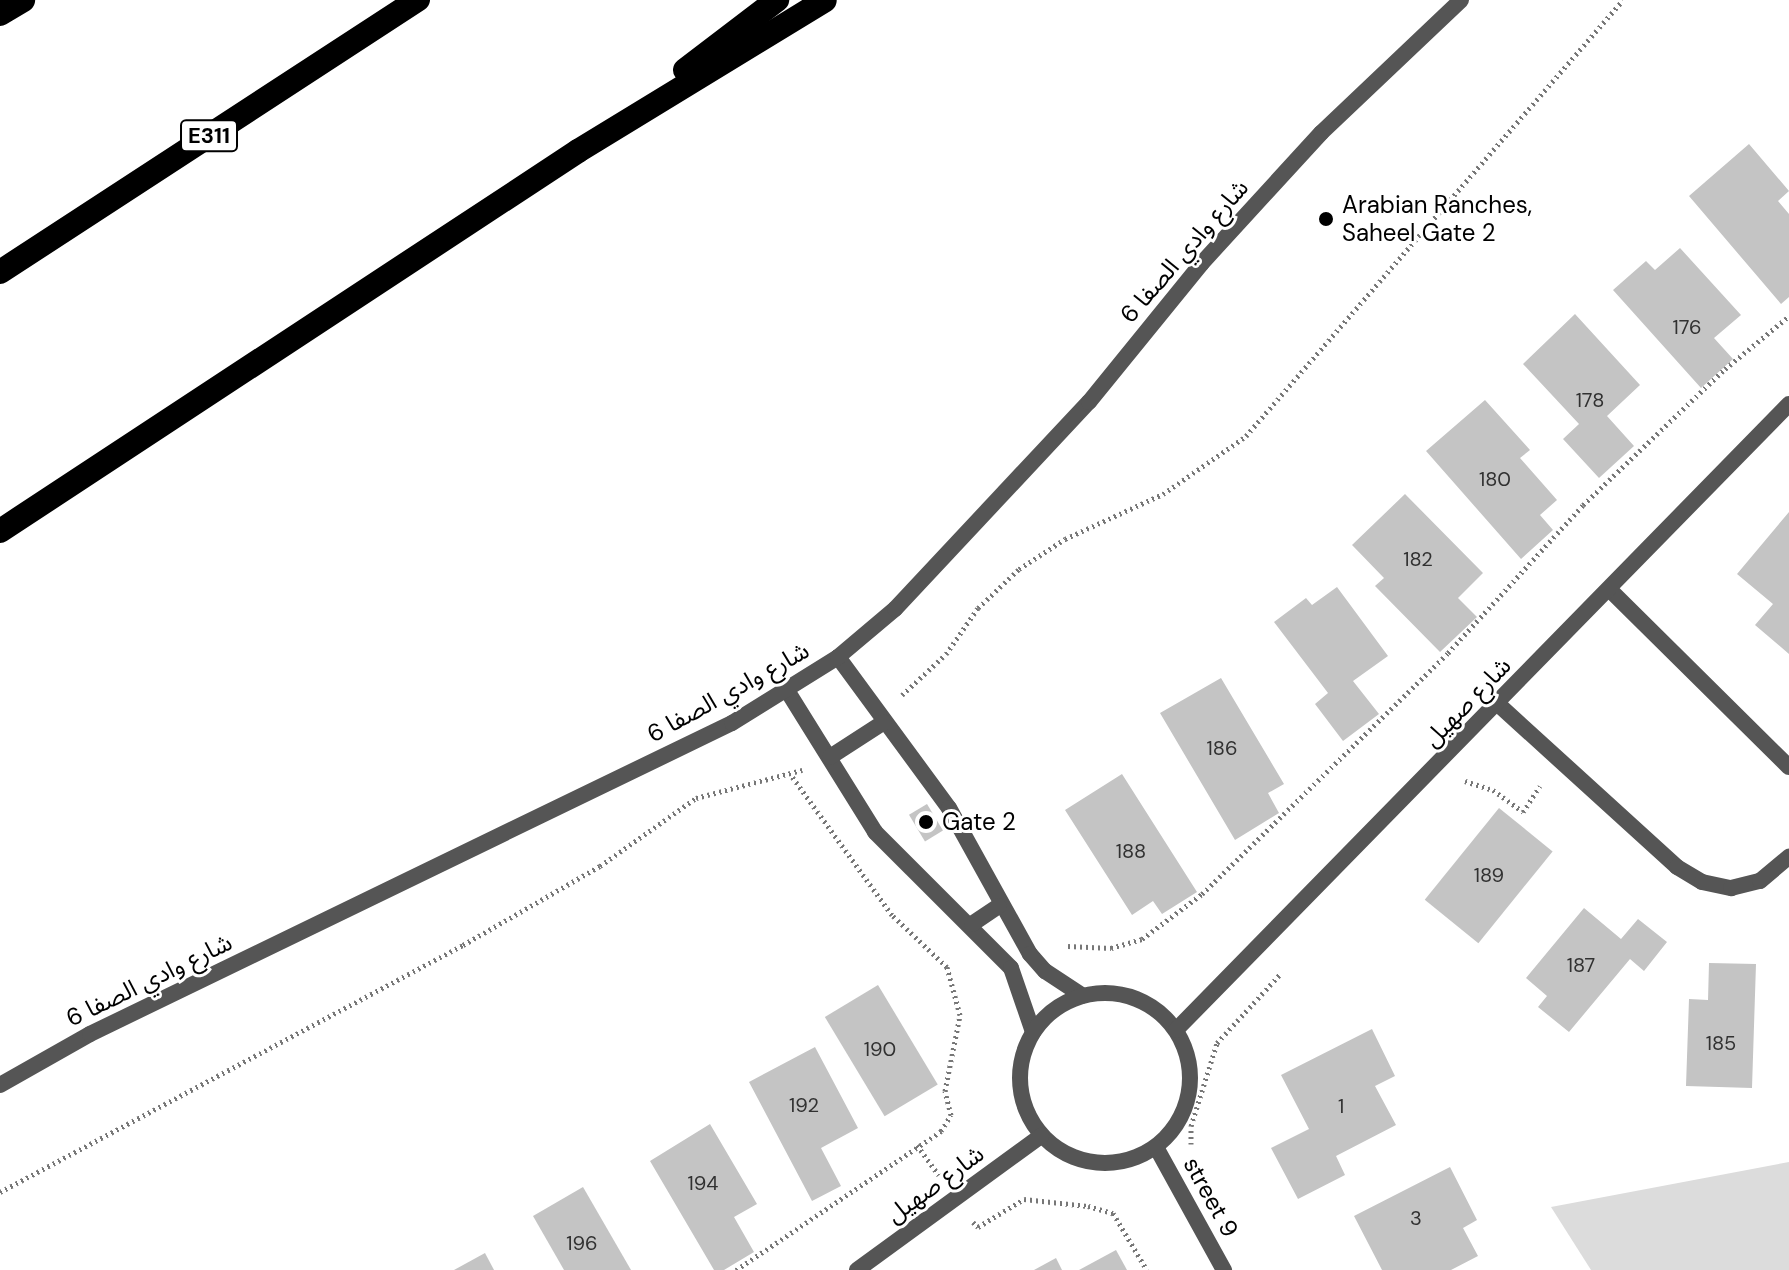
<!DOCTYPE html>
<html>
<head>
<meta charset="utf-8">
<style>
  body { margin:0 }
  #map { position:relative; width:1789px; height:1270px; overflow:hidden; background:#fff; font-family:"DM Sans","Noto Sans Arabic",sans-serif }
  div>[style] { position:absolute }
  .green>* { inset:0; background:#dcdcdc }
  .building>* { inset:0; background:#c4c4c4; transform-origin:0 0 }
  .path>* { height:5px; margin-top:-2.5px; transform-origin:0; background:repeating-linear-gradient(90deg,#777 0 2px,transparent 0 6px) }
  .minor>* { height:16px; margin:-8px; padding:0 8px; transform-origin:8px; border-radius:8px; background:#555 }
  .minor>.ring { margin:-8px; padding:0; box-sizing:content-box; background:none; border:16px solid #555; border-radius:50% }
  .tertiary>* { height:16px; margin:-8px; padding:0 8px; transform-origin:8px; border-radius:8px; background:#555 }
  .motorway>* { height:24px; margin:-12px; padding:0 12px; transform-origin:12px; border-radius:12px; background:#000 }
  .dots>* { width:22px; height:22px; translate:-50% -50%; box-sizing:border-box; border:4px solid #fff; border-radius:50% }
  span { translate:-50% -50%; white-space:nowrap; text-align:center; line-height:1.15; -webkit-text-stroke:6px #fff; paint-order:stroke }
  .number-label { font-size:20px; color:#313131 }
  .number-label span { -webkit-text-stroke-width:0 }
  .shield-label span { padding:2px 6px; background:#fff; border:2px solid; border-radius:6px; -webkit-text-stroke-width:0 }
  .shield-label { font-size:22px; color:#000; font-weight:700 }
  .poi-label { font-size:24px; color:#000 }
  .left { translate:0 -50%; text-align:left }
  .street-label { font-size:24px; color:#000 }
</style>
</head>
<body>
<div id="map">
  <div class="green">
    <div style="clip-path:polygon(1789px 1162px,1789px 1270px,1591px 1270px,1551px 1207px)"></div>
  </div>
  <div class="building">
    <div style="clip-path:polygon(1749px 144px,1789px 191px,1778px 201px,1789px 214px,1789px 297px,1781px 304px,1689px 196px)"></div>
    <div style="clip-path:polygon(1680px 248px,1741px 315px,1714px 338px,1733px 359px,1701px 388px,1613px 290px,1646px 261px,1655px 270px)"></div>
    <div style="clip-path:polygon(1575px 314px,1640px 385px,1607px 416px,1634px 446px,1599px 478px,1563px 439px,1579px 424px,1523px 364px)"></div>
    <div style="clip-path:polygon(1485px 400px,1530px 450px,1520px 458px,1557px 500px,1540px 515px,1553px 530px,1521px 559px,1426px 451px)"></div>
    <div style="clip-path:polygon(1405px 494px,1483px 573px,1458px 598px,1477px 617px,1440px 652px,1375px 586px,1384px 578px,1352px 545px)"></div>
    <div style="clip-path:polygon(1789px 512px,1789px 654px,1755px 625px,1773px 604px,1737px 574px)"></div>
    <div style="clip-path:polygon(1337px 587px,1388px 656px,1353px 681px,1379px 714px,1343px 741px,1315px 704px,1328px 693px,1274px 622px,1306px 598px,1312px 605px)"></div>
    <div style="clip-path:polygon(1221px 678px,1284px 784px,1268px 793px,1279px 813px,1235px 840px,1160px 713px)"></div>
    <div style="clip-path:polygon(1122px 774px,1197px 892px,1162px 914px,1153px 901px,1132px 915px,1065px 810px)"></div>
    <div style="left:927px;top:804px;width:31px;height:21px;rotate:59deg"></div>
    <div style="left:1499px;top:808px;width:69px;height:118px;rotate:39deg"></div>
    <div style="clip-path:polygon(1584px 908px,1621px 939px,1638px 919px,1667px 942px,1644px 971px,1630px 959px,1569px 1032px,1538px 1007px,1547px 996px,1526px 978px)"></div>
    <div style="clip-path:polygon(1709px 963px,1756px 964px,1752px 1088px,1686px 1086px,1689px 999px,1708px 1000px)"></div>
    <div style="left:878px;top:985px;width:116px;height:62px;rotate:59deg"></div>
    <div style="clip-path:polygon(1372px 1029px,1395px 1076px,1375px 1086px,1396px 1125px,1336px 1156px,1345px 1175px,1298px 1199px,1271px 1148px,1309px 1129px,1281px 1075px)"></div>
    <div style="clip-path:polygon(815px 1047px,858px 1128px,821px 1148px,841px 1186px,812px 1201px,749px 1082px)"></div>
    <div style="clip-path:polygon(710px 1124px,757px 1204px,734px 1217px,754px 1252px,724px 1270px,714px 1270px,650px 1161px)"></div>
    <div style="clip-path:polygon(1450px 1167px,1477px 1220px,1463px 1228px,1478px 1256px,1451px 1270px,1382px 1270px,1354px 1216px)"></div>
    <div style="clip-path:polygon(583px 1187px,631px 1270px,564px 1270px,533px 1216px)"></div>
    <div style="clip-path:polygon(1116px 1250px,1127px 1270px,1079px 1270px)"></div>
    <div style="clip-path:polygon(485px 1253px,494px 1270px,454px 1270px)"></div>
    <div style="clip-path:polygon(1056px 1258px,1062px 1270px,1034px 1270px)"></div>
  </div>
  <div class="path">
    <div style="left:902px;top:695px;width:60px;rotate:-43deg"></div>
    <div style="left:946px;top:654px;width:56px;rotate:-55.2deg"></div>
    <div style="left:978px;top:608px;width:57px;rotate:-43.6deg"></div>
    <div style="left:1019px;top:569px;width:55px;rotate:-33.1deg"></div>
    <div style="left:1065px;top:539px;width:108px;rotate:-24.7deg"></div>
    <div style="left:1163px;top:494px;width:101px;rotate:-34.9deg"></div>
    <div style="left:1246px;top:436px;width:576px;rotate:-49.15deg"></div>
    <div style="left:1465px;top:781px;width:29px;rotate:18deg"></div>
    <div style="left:1493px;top:790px;width:37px;rotate:36deg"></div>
    <div style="left:1523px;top:812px;width:31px;rotate:-57deg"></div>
    <div style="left:1068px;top:946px;width:43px;rotate:2.7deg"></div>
    <div style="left:1111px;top:948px;width:32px;rotate:-16deg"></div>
    <div style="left:1142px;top:939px;width:75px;rotate:-36.9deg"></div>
    <div style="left:1202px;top:894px;width:344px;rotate:-44.4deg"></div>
    <div style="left:1448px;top:653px;width:200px;rotate:-47.6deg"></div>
    <div style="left:1583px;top:505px;width:197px;rotate:-43.8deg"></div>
    <div style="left:1725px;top:369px;width:83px;rotate:-39.6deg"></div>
    <div style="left:1191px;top:1144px;width:18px;rotate:-90deg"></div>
    <div style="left:1191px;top:1126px;width:87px;rotate:-72.6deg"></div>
    <div style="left:1217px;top:1043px;width:96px;rotate:-47.5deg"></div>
    <div style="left:917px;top:1145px;width:37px;rotate:54deg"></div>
    <div style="left:0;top:1192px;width:525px;rotate:-28.08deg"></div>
    <div style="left:463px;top:945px;width:158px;rotate:-30deg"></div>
    <div style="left:600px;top:866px;width:118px;rotate:-35.3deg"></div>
    <div style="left:696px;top:798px;width:110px;rotate:-14.8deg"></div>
    <div style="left:973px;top:1222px;width:7px;rotate:45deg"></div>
    <div style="left:978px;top:1227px;width:54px;rotate:-31.3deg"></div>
    <div style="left:1024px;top:1199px;width:64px;rotate:6.2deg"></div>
    <div style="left:1088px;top:1206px;width:26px;rotate:16deg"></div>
    <div style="left:1113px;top:1213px;width:66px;rotate:59.2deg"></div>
    <div style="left:736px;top:1270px;width:248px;rotate:-34.1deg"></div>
    <div style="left:941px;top:1131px;width:19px;rotate:-58deg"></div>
    <div style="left:951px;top:1115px;width:25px;rotate:-104deg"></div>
    <div style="left:945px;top:1091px;width:77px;rotate:-78.8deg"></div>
    <div style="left:960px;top:1015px;width:50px;rotate:-105.2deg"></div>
    <div style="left:947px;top:967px;width:76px;rotate:-136.6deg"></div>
    <div style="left:892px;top:915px;width:173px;rotate:-125.8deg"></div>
  </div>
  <div class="minor">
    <div style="left:1609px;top:589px;width:253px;rotate:44.7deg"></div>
    <div style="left:838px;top:657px;width:187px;rotate:53.7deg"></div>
    <div style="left:949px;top:808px;width:167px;rotate:61deg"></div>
    <div style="left:1030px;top:954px;width:23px;rotate:49deg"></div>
    <div style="left:1045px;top:971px;width:45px;rotate:33.3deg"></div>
    <div style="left:788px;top:692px;width:165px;rotate:58.1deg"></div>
    <div style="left:875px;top:832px;width:192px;rotate:45deg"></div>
    <div style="left:1011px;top:968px;width:68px;rotate:71deg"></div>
    <div style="left:1499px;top:705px;width:241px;rotate:42.3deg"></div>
    <div style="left:1677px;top:867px;width:29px;rotate:31deg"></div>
    <div style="left:1702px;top:882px;width:30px;rotate:12deg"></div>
    <div style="left:1731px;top:888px;width:30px;rotate:-14deg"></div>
    <div style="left:1760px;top:881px;width:38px;rotate:-40deg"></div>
    <div style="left:830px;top:757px;width:64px;rotate:-32.9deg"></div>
    <div style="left:972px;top:924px;width:32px;rotate:-34deg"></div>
    <div class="ring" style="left:1020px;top:993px;width:154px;height:154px"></div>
    <div style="left:1176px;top:1030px;width:876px;rotate:-45.6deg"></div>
    <div style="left:1156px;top:1147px;width:141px;rotate:61.1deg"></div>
    <div style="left:857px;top:1270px;width:228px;rotate:-36.1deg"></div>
  </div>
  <div class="tertiary">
    <div style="left:0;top:1085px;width:103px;rotate:-29.5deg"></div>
    <div style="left:90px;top:1034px;width:713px;rotate:-25.85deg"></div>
    <div style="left:732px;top:723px;width:125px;rotate:-31.9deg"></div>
    <div style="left:838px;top:657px;width:75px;rotate:-40.1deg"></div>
    <div style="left:895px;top:609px;width:284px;rotate:-46.9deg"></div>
    <div style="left:1089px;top:402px;width:178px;rotate:-50.9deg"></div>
    <div style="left:1201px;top:264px;width:178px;rotate:-47.5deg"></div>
    <div style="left:1321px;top:133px;width:193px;rotate:-43.5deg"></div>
  </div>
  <div class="motorway">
    <div style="left:0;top:14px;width:27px;rotate:-31deg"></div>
    <div style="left:685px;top:70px;width:116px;rotate:-37.3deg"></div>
    <div style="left:0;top:272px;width:499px;rotate:-33.1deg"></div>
    <div style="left:0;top:531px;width:692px;rotate:-33.32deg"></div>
    <div style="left:578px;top:151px;width:289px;rotate:-31.4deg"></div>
  </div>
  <div class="dots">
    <div style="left:1326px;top:219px;background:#000"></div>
    <div style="left:926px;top:822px;background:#000"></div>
  </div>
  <div class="number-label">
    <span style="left:1687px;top:327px">176</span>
    <span style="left:1590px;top:400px">178</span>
    <span style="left:1495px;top:479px">180</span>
    <span style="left:1418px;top:559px">182</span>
    <span style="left:1222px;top:748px">186</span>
    <span style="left:1131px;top:851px">188</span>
    <span style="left:1489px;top:875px">189</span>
    <span style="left:1581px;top:965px">187</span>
    <span style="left:1721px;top:1043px">185</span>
    <span style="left:880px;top:1049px">190</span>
    <span style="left:804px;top:1105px">192</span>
    <span style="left:1341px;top:1106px">1</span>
    <span style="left:703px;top:1183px">194</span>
    <span style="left:1416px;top:1218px">3</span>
    <span style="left:582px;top:1243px">196</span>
  </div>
  <div class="shield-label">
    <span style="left:209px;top:136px">E311</span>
  </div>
  <div class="poi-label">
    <span class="left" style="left:1342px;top:219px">Arabian Ranches,<br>Saheel Gate 2</span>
    <span class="left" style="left:942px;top:822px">Gate 2</span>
  </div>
  <div class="street-label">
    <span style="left:1184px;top:251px;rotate:-49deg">شارع وادي الصفا 6</span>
    <span style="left:728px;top:692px;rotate:-29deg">شارع وادي الصفا 6</span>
    <span style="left:1467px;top:702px;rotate:-46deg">شارع صهيل</span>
    <span style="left:149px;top:980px;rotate:-26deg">شارع وادي الصفا 6</span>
    <span style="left:935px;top:1184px;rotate:-36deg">شارع صهيل</span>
    <span style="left:1211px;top:1197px;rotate:61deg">street 9</span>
  </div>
</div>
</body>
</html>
